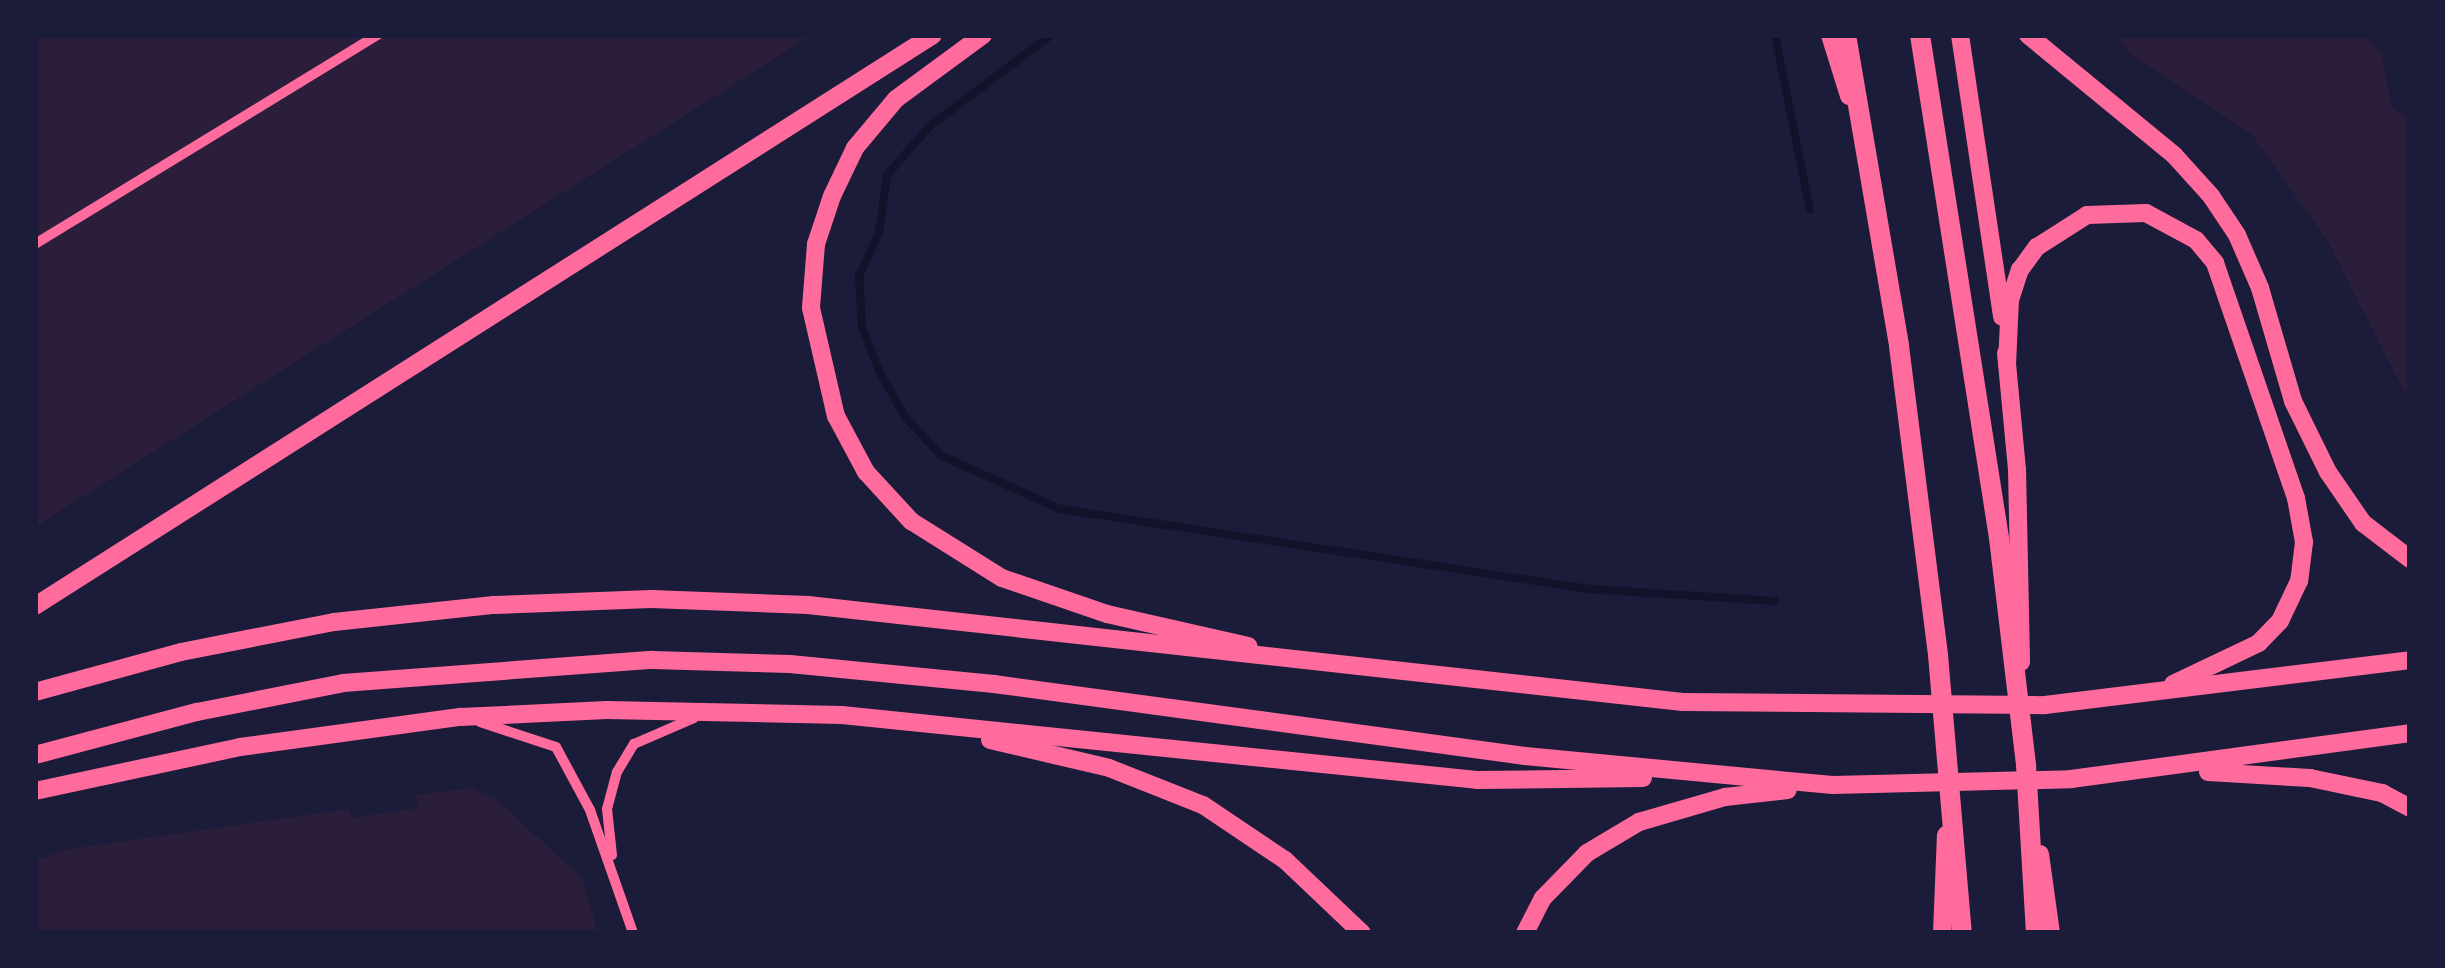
<!DOCTYPE html>
<html>
<head>
<meta charset="utf-8">
<style>
  body { margin:0 }
  #map { position:relative; width:2445px; height:968px; overflow:hidden; background:#1b1b3a; font-family:"Fira Sans Condensed",sans-serif }
  div>[style] { position:absolute }
  .green>* { inset:0; background:#2a1e3b }
  .stream>* { height:8px; margin:-4px; padding:0 4px; transform-origin:4px; border-radius:4px; background:#12122b }
  .minor>* { height:10px; margin:-5px; padding:0 5px; transform-origin:5px; border-radius:5px; background:#ff6b9d }
  .secondary>* { height:18px; margin:-9px; padding:0 9px; transform-origin:9px; border-radius:9px; background:#ff6b9d }
  .trunk>* { height:20px; margin:-10px; padding:0 10px; transform-origin:10px; border-radius:10px; background:#ff6b9d }
  span { translate:-50% -50%; white-space:nowrap; text-align:center; line-height:1.15; -webkit-text-stroke:10px #1b1b3a; paint-order:stroke }
  .frame { position:absolute; inset:0; border:38px solid #1b1b3a; pointer-events:none }
</style>
</head>
<body>
<div id="map">
  <div class="green">
    <div style="clip-path:polygon(35px 35px,812px 35px,35px 527px)"></div>
    <div style="clip-path:polygon(2117px 35px,2362px 35px,2381px 52px,2392px 107px,2410px 120px,2410px 403px,2327px 240px,2253px 136px,2131px 55px)"></div>
    <div style="clip-path:polygon(471px 788px,496px 799px,582px 878px,598px 933px,35px 933px,35px 861px,68px 849px,349px 809px,350px 818px,418px 808px,416px 795px)"></div>
  </div>
  <div class="stream">
    <div style="left:1051px;top:35px;width:153px;rotate:143deg"></div>
    <div style="left:929px;top:127px;width:64px;rotate:131.2deg"></div>
    <div style="left:887px;top:175px;width:59px;rotate:97.9deg"></div>
    <div style="left:879px;top:233px;width:47px;rotate:114.9deg"></div>
    <div style="left:859px;top:276px;width:51px;rotate:86.6deg"></div>
    <div style="left:862px;top:327px;width:49px;rotate:68.6deg"></div>
    <div style="left:880px;top:373px;width:51px;rotate:60.4deg"></div>
    <div style="left:905px;top:417px;width:54px;rotate:46.5deg"></div>
    <div style="left:942px;top:456px;width:129px;rotate:24.2deg"></div>
    <div style="left:1060px;top:509px;width:535px;rotate:8.6deg"></div>
    <div style="left:1589px;top:589px;width:186px;rotate:3.7deg"></div>
    <div style="left:1775px;top:35px;width:178px;rotate:78.7deg"></div>
  </div>
  <div class="minor">
    <div style="left:35px;top:244px;width:402px;rotate:-31.4deg"></div>
    <div style="left:480px;top:722px;width:80px;rotate:18.2deg"></div>
    <div style="left:556px;top:747px;width:72px;rotate:61.6deg"></div>
    <div style="left:590px;top:810px;width:130px;rotate:70.7deg"></div>
    <div style="left:612px;top:855px;width:46px;rotate:-96.2deg"></div>
    <div style="left:607px;top:809px;width:38px;rotate:-75deg"></div>
    <div style="left:617px;top:772px;width:33px;rotate:-59deg"></div>
    <div style="left:634px;top:744px;width:65px;rotate:-23.4deg"></div>
  </div>
  <div class="secondary">
    <div style="left:983px;top:35px;width:108px;rotate:143.7deg"></div>
    <div style="left:896px;top:99px;width:64px;rotate:129.9deg"></div>
    <div style="left:855px;top:148px;width:53px;rotate:115.6deg"></div>
    <div style="left:832px;top:196px;width:51px;rotate:108.4deg"></div>
    <div style="left:816px;top:244px;width:64px;rotate:94.5deg"></div>
    <div style="left:811px;top:308px;width:111px;rotate:77deg"></div>
    <div style="left:836px;top:416px;width:64px;rotate:61.8deg"></div>
    <div style="left:866px;top:472px;width:67px;rotate:47.4deg"></div>
    <div style="left:911px;top:521px;width:107px;rotate:32.1deg"></div>
    <div style="left:1002px;top:578px;width:111px;rotate:18.9deg"></div>
    <div style="left:1107px;top:614px;width:145px;rotate:12.8deg"></div>
    <div style="left:1830px;top:35px;width:64px;rotate:72.7deg"></div>
    <div style="left:1960px;top:35px;width:285px;rotate:81.5deg"></div>
    <div style="left:2028px;top:35px;width:189px;rotate:39.4deg"></div>
    <div style="left:2174px;top:155px;width:55px;rotate:47.9deg"></div>
    <div style="left:2211px;top:196px;width:47px;rotate:56.3deg"></div>
    <div style="left:2237px;top:235px;width:58px;rotate:66.5deg"></div>
    <div style="left:2260px;top:288px;width:118px;rotate:73.7deg"></div>
    <div style="left:2293px;top:401px;width:79px;rotate:63.8deg"></div>
    <div style="left:2328px;top:472px;width:62px;rotate:55.5deg"></div>
    <div style="left:2363px;top:523px;width:59px;rotate:37.5deg"></div>
    <div style="left:2006px;top:353px;width:117px;rotate:84.6deg"></div>
    <div style="left:2017px;top:469px;width:193px;rotate:88.8deg"></div>
    <div style="left:2007px;top:365px;width:65px;rotate:-87.4deg"></div>
    <div style="left:2010px;top:300px;width:32px;rotate:-72deg"></div>
    <div style="left:2020px;top:270px;width:29px;rotate:-54deg"></div>
    <div style="left:2037px;top:247px;width:59px;rotate:-32.6deg"></div>
    <div style="left:2087px;top:215px;width:59px;rotate:-1.9deg"></div>
    <div style="left:2146px;top:213px;width:57px;rotate:28.4deg"></div>
    <div style="left:2196px;top:240px;width:30px;rotate:50deg"></div>
    <div style="left:2215px;top:263px;width:249px;rotate:71deg"></div>
    <div style="left:2296px;top:498px;width:45px;rotate:79.7deg"></div>
    <div style="left:2304px;top:542px;width:39px;rotate:97deg"></div>
    <div style="left:2299px;top:581px;width:44px;rotate:115.4deg"></div>
    <div style="left:2280px;top:621px;width:30px;rotate:134deg"></div>
    <div style="left:2259px;top:643px;width:95px;rotate:154.5deg"></div>
    <div style="left:35px;top:606px;width:1064px;rotate:-32.45deg"></div>
    <div style="left:35px;top:692px;width:151px;rotate:-15.3deg"></div>
    <div style="left:181px;top:652px;width:156px;rotate:-11.1deg"></div>
    <div style="left:334px;top:622px;width:161px;rotate:-6.1deg"></div>
    <div style="left:494px;top:605px;width:157px;rotate:-2.2deg"></div>
    <div style="left:651px;top:599px;width:157px;rotate:2.2deg"></div>
    <div style="left:808px;top:605px;width:880px;rotate:6.33deg"></div>
    <div style="left:1683px;top:702px;width:362px;rotate:0.5deg"></div>
    <div style="left:2045px;top:705px;width:368px;rotate:-7deg"></div>
    <div style="left:990px;top:740px;width:122px;rotate:13.2deg"></div>
    <div style="left:1109px;top:768px;width:101px;rotate:21.5deg"></div>
    <div style="left:1203px;top:805px;width:99px;rotate:33.9deg"></div>
    <div style="left:1285px;top:860px;width:106px;rotate:43.5deg"></div>
    <div style="left:35px;top:755px;width:168px;rotate:-14.9deg"></div>
    <div style="left:197px;top:712px;width:149px;rotate:-11.2deg"></div>
    <div style="left:343px;top:683px;width:310px;rotate:-4.3deg"></div>
    <div style="left:652px;top:660px;width:138px;rotate:1.7deg"></div>
    <div style="left:790px;top:664px;width:205px;rotate:5.6deg"></div>
    <div style="left:994px;top:684px;width:536px;rotate:7.72deg"></div>
    <div style="left:1525px;top:756px;width:309px;rotate:5.4deg"></div>
    <div style="left:1833px;top:785px;width:238px;rotate:-1.4deg"></div>
    <div style="left:2071px;top:779px;width:342px;rotate:-7.7deg"></div>
    <div style="left:2208px;top:772px;width:102px;rotate:3.4deg"></div>
    <div style="left:2310px;top:778px;width:74px;rotate:11.8deg"></div>
    <div style="left:2382px;top:793px;width:32px;rotate:28deg"></div>
    <div style="left:35px;top:791px;width:210px;rotate:-12.1deg"></div>
    <div style="left:240px;top:747px;width:222px;rotate:-7.8deg"></div>
    <div style="left:460px;top:717px;width:147px;rotate:-2.7deg"></div>
    <div style="left:607px;top:710px;width:235px;rotate:1.2deg"></div>
    <div style="left:842px;top:715px;width:638px;rotate:5.84deg"></div>
    <div style="left:1477px;top:780px;width:166px;rotate:-0.7deg"></div>
    <div style="left:2040px;top:854px;width:80px;rotate:82.1deg"></div>
    <div style="left:1525px;top:933px;width:39px;rotate:-63deg"></div>
    <div style="left:1543px;top:898px;width:63px;rotate:-45.6deg"></div>
    <div style="left:1587px;top:853px;width:61px;rotate:-30.8deg"></div>
    <div style="left:1639px;top:822px;width:90px;rotate:-16.2deg"></div>
    <div style="left:1725px;top:797px;width:63px;rotate:-6.3deg"></div>
    <div style="left:1942px;top:933px;width:98px;rotate:-87.7deg"></div>
  </div>
  <div class="trunk">
    <div style="left:1846px;top:35px;width:315px;rotate:80.3deg"></div>
    <div style="left:1899px;top:346px;width:311px;rotate:82.8deg"></div>
    <div style="left:1938px;top:655px;width:279px;rotate:85.1deg"></div>
    <div style="left:1920px;top:35px;width:509px;rotate:81.07deg"></div>
    <div style="left:1999px;top:538px;width:229px;rotate:83.2deg"></div>
    <div style="left:2026px;top:765px;width:168px;rotate:86.6deg"></div>
  </div>
  <div class="frame"></div>
</div>
</body>
</html>
